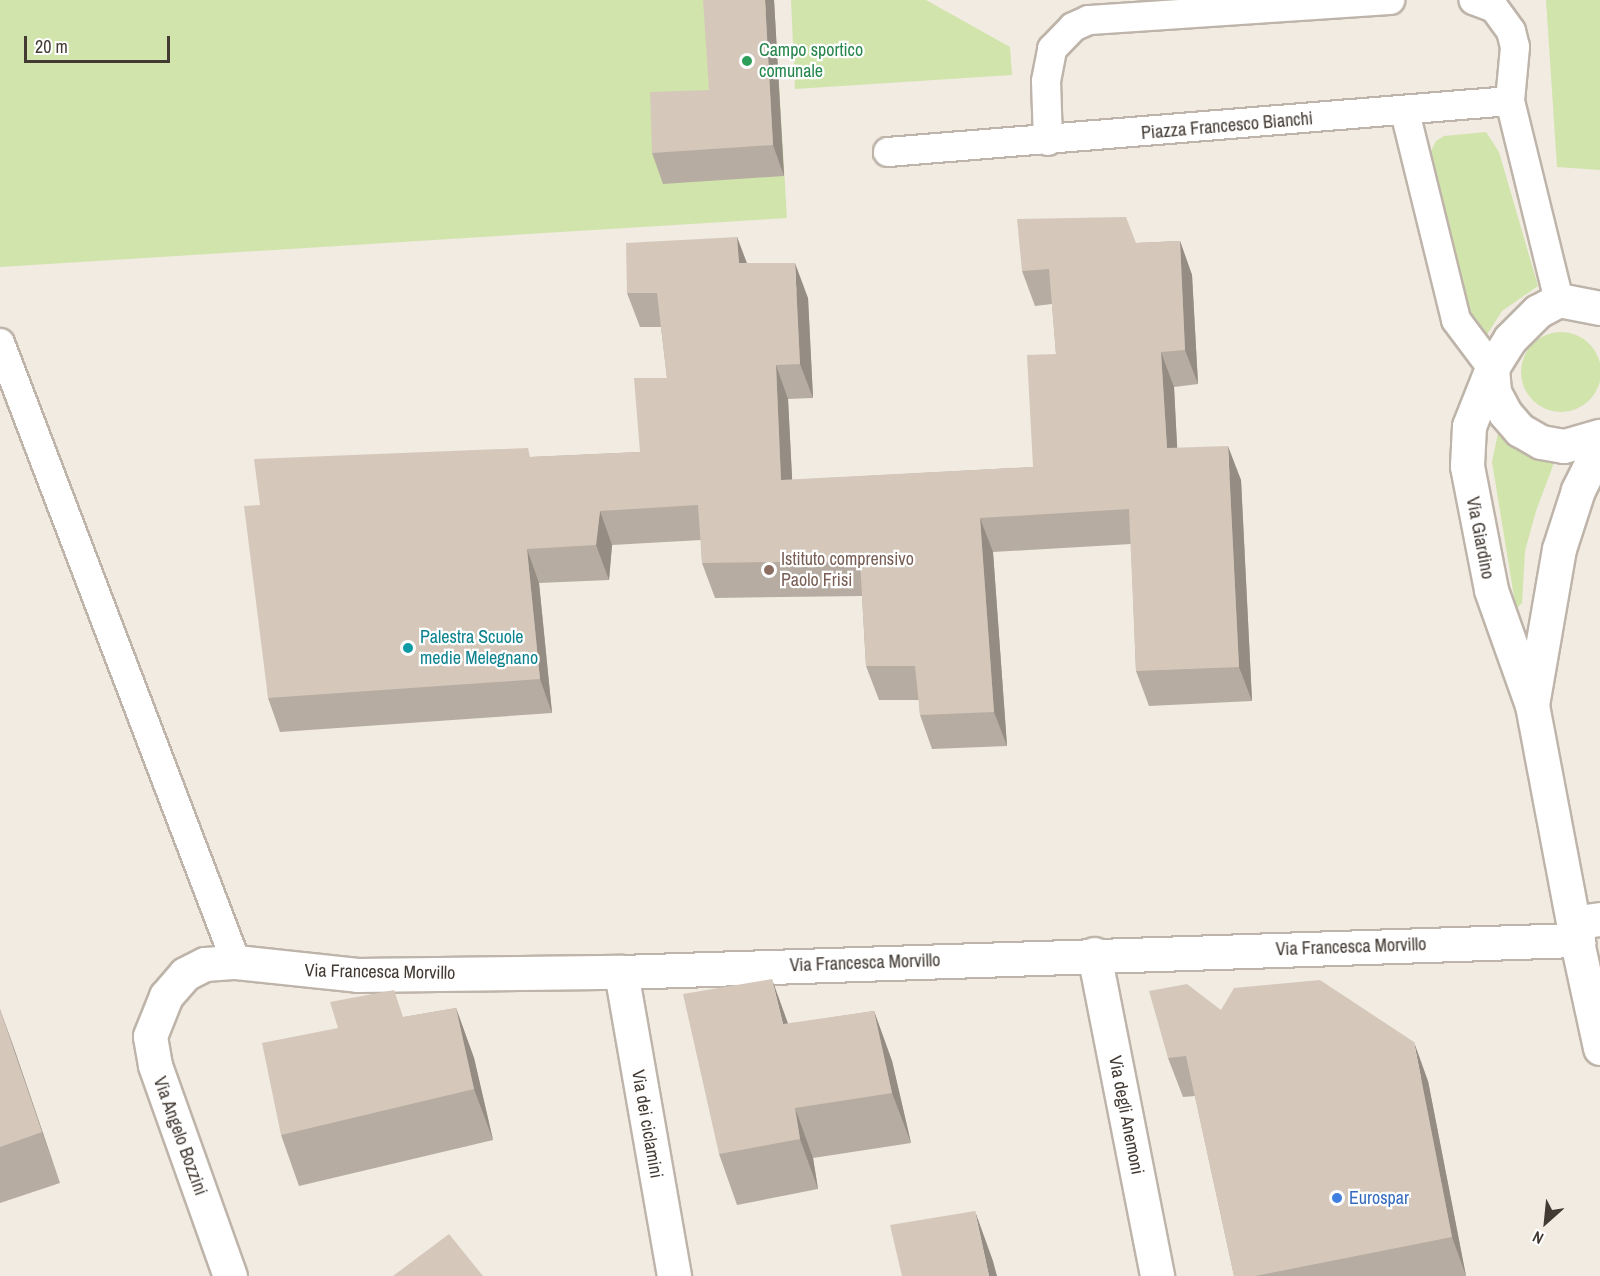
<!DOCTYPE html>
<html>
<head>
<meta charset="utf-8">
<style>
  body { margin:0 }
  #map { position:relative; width:1600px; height:1276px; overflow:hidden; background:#f1ebe2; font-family:"Archivo Narrow",sans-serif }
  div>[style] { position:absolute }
  .green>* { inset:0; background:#d1e4ac }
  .round { border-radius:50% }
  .roads { filter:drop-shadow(2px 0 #beb4a9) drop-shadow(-2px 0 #beb4a9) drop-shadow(0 2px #beb4a9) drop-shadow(0 -2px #beb4a9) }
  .service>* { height:28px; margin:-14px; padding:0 14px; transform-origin:14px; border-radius:14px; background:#fff }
  .minor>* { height:33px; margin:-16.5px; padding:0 16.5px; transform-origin:16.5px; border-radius:16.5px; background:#fff }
  .tertiary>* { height:33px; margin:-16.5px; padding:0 16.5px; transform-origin:16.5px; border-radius:16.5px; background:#fff }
  .wall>* { inset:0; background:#b7aca1 }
  .shaded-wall>* { inset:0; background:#958c83 }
  .building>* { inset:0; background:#d5c8bb }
  .dots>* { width:16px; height:16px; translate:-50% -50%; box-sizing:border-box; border:3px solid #fff; border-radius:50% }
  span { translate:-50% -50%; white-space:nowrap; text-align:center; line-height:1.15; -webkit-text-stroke:4.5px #fff; paint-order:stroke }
  .leisure-label { font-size:18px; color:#27864d }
  .left { translate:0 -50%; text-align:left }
  .street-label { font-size:18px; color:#423a33 }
  .education-label { font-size:18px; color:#785e54 }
  .culture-label { font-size:18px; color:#0d838f }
  .shop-label { font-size:18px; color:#366cbe }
  .north { position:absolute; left:1516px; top:1192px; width:60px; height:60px; -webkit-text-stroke:4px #fff; paint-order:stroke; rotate:207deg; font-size:16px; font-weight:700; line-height:24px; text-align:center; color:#423a33 }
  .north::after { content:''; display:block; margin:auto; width:21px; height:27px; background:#423a33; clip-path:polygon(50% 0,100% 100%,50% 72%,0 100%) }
  .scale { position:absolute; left:24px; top:36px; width:146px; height:27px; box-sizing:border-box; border:3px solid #423a33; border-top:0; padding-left:8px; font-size:18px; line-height:21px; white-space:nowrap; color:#423a33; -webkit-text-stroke:4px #fff; paint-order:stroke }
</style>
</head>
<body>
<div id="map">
  <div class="green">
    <div style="clip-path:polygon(0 0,774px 0,787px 218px,0 267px)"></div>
    <div style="clip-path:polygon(791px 0,926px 0,1010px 47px,1012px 75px,795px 89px)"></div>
    <div style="clip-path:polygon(1546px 0,1600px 0,1600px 170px,1557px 167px)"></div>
    <div style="clip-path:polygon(1486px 132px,1499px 152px,1538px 286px,1502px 311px,1486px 336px,1471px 319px,1464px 301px,1431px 151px,1436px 141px,1444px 136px)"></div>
    <div class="round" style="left:1521px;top:332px;width:80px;height:80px"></div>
    <div style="clip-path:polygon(1498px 433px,1521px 451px,1554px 463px,1536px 511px,1525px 551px,1522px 603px,1516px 609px,1492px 462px)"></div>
  </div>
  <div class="roads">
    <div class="service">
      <div style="left:1510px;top:101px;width:205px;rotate:76.2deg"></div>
      <div style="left:1405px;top:112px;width:214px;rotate:76.2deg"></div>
      <div style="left:1456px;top:320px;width:60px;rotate:53.1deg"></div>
      <div style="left:1048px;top:141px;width:60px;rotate:-91.9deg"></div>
      <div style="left:1046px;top:81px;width:33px;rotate:-79deg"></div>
      <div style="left:1052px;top:49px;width:30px;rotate:-46deg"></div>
      <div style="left:1073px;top:27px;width:17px;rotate:-24deg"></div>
      <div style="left:1089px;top:20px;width:302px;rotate:-3.8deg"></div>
      <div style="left:888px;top:152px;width:624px;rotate:-4.69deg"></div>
      <div style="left:1510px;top:101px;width:54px;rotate:-84.7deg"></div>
      <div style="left:1515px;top:47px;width:16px;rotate:-104deg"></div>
      <div style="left:1511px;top:31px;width:29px;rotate:-126deg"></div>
      <div style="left:1494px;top:8px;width:22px;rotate:-159deg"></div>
      <div style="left:0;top:343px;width:662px;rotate:69.13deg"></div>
    </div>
    <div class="minor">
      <div style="left:1600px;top:919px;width:27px;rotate:172deg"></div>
      <div style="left:1573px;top:923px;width:128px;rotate:77.8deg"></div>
      <div style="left:1094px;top:954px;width:328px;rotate:78.9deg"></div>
      <div style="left:621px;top:972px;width:309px;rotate:80.1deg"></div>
      <div style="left:230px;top:1276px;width:224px;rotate:-109.6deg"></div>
      <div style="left:155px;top:1065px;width:29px;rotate:-100deg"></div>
      <div style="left:150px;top:1036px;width:43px;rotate:-68.2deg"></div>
      <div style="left:166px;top:996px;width:29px;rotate:-49deg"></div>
      <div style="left:185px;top:974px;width:22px;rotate:-27deg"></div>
      <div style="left:205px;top:964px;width:31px;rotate:-4deg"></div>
      <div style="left:236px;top:962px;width:122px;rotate:6.1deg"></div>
      <div style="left:357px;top:975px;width:264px;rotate:-0.7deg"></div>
      <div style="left:621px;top:972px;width:958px;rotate:-1.92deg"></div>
    </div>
    <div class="tertiary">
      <div style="left:1600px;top:308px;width:42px;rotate:-169deg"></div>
      <div style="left:1559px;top:300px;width:24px;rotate:152deg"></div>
      <div style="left:1538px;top:311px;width:40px;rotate:135deg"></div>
      <div style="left:1510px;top:339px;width:34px;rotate:122deg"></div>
      <div style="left:1492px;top:368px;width:24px;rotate:85deg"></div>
      <div style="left:1494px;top:392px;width:24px;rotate:62deg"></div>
      <div style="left:1505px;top:413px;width:23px;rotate:49deg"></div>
      <div style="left:1520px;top:430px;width:24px;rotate:30deg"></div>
      <div style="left:1541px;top:442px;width:23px;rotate:10deg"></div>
      <div style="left:1564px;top:446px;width:37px;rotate:-16deg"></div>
      <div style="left:1492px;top:368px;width:62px;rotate:111.6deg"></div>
      <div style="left:1469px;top:426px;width:40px;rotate:92.9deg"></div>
      <div style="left:1467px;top:466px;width:126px;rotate:79deg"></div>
      <div style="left:1491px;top:590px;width:122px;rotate:70.4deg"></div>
      <div style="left:1532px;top:705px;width:222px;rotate:79.3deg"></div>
      <div style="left:1532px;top:705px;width:158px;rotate:-80.2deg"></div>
      <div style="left:1559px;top:549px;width:62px;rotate:-72.1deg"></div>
      <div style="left:1578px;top:490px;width:49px;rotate:-63.4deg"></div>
    </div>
  </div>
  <div class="wall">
    <div style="clip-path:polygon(774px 0,784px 176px,663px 184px,652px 153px,709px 90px)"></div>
    <div style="clip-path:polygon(737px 237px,747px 263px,808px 298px,813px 398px,788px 399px,792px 480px,1033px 467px,1056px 354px,1052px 304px,1035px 306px,1022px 271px,1136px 243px,1180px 241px,1192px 275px,1198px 384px,1174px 387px,1177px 448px,1241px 480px,1252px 701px,1149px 706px,1136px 671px,1131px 544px,993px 552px,1007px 746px,932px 749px,920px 715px,919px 700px,879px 700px,866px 666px,862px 596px,715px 598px,702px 563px,701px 540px,612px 545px,609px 580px,539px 583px,552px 713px,280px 732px,268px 698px,260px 505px,531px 457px,640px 452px,667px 378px,661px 327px,640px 327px,627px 293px)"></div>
    <div style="clip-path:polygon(456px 1008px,474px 1058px,493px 1140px,299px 1186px,281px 1135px,404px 1017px)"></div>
    <div style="clip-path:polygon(0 1009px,60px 1183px,0 1203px)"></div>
    <div style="clip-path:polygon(1221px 1010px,1428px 1081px,1466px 1276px,1234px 1276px,1195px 1096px,1183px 1097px,1168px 1058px)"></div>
    <div style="clip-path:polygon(874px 1011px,892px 1061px,911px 1143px,813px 1158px,818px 1189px,737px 1205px,719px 1154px,788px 1024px)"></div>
  </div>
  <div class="shaded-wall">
    <div style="clip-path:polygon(765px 0,774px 0,784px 176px,773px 145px)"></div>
    <div style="clip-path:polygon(737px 237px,750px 272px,739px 263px)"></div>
    <div style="clip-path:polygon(1180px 241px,1192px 275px,1198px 384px,1185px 350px)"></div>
    <div style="clip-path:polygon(795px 263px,808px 298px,813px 398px,800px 364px)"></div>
    <div style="clip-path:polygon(1161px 352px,1174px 387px,1179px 482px,1167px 448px)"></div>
    <div style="clip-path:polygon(776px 365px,788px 399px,794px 515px,781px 480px)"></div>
    <div style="clip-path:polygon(1228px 446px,1241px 480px,1252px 701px,1239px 667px)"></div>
    <div style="clip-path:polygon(600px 511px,612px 545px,609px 580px,596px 545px)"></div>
    <div style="clip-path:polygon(980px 518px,993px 552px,1007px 746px,994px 712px)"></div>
    <div style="clip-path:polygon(527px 549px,539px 583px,552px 713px,540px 679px)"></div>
    <div style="clip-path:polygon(772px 979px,790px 1029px,783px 1024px)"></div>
    <div style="clip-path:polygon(456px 1008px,474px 1058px,493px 1140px,474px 1089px)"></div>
    <div style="clip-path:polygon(0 1009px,14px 1048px,60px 1183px,42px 1132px)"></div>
    <div style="clip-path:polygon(874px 1011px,892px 1061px,911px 1143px,892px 1093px)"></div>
    <div style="clip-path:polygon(1414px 1042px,1428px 1081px,1466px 1276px,1452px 1237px)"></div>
    <div style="clip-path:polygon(795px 1108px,813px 1158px,818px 1189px,800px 1139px)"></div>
    <div style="clip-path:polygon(975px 1211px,993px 1261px,997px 1276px,989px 1276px)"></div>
  </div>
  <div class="building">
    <div style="clip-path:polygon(703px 0,765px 0,773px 145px,652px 153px,650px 92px,709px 90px)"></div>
    <div style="clip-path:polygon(1126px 217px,1136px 243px,1180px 241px,1185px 350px,1161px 352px,1167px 448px,1228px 446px,1239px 667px,1136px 671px,1129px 509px,980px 518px,994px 712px,920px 715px,915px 666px,866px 666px,860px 561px,702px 563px,698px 505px,600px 511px,596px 545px,527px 549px,540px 679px,268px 698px,244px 506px,260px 505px,254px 459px,528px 448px,530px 457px,640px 452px,634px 378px,667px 378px,657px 293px,627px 293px,626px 243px,737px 237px,739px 263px,795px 263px,800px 364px,776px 365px,781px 480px,1033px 467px,1027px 355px,1056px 354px,1049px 269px,1022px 271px,1017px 219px)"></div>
    <div style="clip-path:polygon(772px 979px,783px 1024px,874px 1011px,892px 1093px,795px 1108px,800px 1139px,719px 1154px,683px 994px)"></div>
    <div style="clip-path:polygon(1320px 980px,1414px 1042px,1452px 1237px,1255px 1276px,1234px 1276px,1186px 1056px,1168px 1058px,1149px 991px,1187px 984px,1221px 1010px,1234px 988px)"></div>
    <div style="clip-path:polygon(394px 990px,403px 1017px,456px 1008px,474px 1089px,281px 1135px,262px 1043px,338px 1028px,330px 1002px)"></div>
    <div style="clip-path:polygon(0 1010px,42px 1132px,0 1147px)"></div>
    <div style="clip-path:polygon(975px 1211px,989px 1276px,902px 1276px,890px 1225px)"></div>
    <div style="clip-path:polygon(449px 1234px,483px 1276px,393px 1276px)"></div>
  </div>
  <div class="dots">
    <div style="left:747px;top:61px;background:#2e9e5b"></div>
    <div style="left:769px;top:570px;background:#8d6e63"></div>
    <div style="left:408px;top:648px;background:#0f9aa8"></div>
    <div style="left:1337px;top:1198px;background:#3f7fe0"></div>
  </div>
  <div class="leisure-label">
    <span class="left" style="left:759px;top:61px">Campo sportico<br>comunale</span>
  </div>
  <div class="street-label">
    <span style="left:1227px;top:126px;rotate:-5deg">Piazza Francesco Bianchi</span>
    <span style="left:1480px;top:538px;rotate:79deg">Via Giardino</span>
    <span style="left:1351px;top:947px;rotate:-2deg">Via Francesca Morvillo</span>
    <span style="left:865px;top:963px;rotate:-2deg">Via Francesca Morvillo</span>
    <span style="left:380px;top:972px;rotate:1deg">Via Francesca Morvillo</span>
    <span style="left:1126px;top:1115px;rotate:79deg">Via degli Anemoni</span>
    <span style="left:647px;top:1124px;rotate:80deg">Via dei ciclamini</span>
    <span style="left:180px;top:1136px;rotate:70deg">Via Angelo Bozzini</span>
  </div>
  <div class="education-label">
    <span class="left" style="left:781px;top:570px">Istituto comprensivo<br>Paolo Frisi</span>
  </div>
  <div class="culture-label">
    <span class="left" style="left:420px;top:648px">Palestra Scuole<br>medie Melegnano</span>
  </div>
  <div class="shop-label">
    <span class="left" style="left:1349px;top:1198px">Eurospar</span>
  </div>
  <div class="north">N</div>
  <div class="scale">20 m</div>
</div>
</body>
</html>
